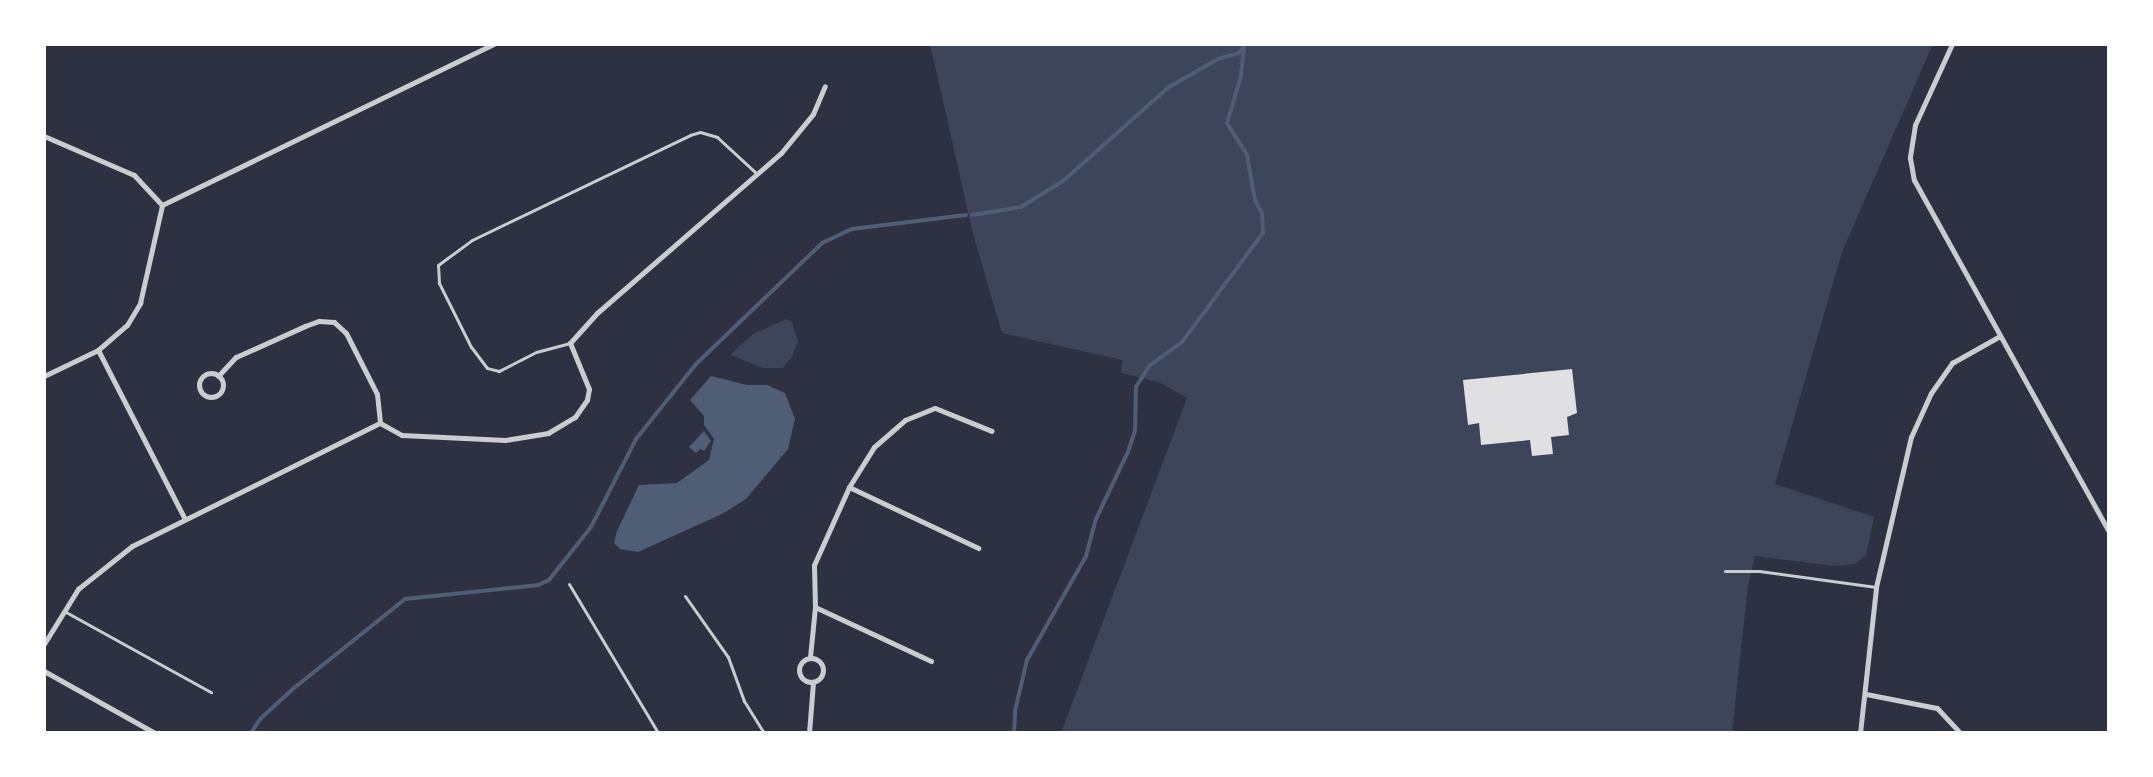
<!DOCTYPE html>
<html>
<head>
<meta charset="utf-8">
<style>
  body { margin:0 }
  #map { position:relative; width:2153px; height:777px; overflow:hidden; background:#2d3142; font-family:Spectral,serif }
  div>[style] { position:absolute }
  .green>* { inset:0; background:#3c4559 }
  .water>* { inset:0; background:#4f5d75 }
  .stream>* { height:4px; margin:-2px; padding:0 2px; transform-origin:2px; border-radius:2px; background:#4f5d75 }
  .building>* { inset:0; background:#e0e0e3 }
  .service>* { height:3px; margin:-1.5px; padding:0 1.5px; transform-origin:1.5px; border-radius:1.5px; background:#caccd0 }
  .minor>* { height:5px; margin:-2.5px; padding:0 2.5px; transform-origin:2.5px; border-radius:2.5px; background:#caccd0 }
  .minor>.ring { margin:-2.5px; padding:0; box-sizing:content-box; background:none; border:5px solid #caccd0; border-radius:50% }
  span { translate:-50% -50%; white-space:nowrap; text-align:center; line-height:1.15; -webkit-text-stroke:7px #fff; paint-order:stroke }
  .frame { position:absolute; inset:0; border:46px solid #fff; pointer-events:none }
</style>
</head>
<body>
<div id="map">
  <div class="green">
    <div style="clip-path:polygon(930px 44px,1933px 44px,1842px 252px,1775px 484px,1874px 517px,1866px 555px,1855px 564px,1835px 566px,1755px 556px,1748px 585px,1732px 733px,1061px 733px,1187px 398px,1159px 382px,1121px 373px,1122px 360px,1002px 333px,973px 234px)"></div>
    <div style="clip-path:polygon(786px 319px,792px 322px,798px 341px,792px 357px,783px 368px,763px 368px,730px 355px,753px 334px)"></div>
  </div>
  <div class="water">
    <div style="clip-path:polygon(711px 376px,747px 385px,767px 385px,785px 393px,795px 419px,788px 449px,746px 499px,722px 514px,638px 552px,620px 549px,614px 543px,617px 531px,639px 485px,677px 483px,709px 460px,714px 439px,704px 425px,704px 416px,690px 400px)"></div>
    <div style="clip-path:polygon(704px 431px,711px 441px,704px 451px,700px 449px,696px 453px,689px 447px)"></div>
  </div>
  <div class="stream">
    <div style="left:972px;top:215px;width:50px;rotate:-9.3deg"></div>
    <div style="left:1021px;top:207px;width:49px;rotate:-31.8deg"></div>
    <div style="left:1063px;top:181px;width:142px;rotate:-41.6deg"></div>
    <div style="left:1169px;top:87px;width:56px;rotate:-29.7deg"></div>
    <div style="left:1218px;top:59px;width:22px;rotate:-16deg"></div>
    <div style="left:1239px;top:53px;width:11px;rotate:-52deg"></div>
    <div style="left:251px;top:733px;width:17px;rotate:-57deg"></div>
    <div style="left:260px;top:719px;width:46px;rotate:-42.4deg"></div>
    <div style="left:294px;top:688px;width:142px;rotate:-38.7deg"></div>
    <div style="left:405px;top:599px;width:134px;rotate:-6deg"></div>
    <div style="left:538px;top:585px;width:12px;rotate:-24deg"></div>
    <div style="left:549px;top:580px;width:68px;rotate:-51.6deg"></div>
    <div style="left:591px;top:527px;width:99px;rotate:-62.9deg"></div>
    <div style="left:636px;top:439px;width:96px;rotate:-51.3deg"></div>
    <div style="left:696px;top:364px;width:175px;rotate:-43.8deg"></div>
    <div style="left:822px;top:243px;width:33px;rotate:-25deg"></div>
    <div style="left:852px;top:229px;width:115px;rotate:-7deg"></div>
    <div style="left:1014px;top:733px;width:22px;rotate:-87deg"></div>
    <div style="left:1015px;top:711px;width:52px;rotate:-76.8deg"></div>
    <div style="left:1027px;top:660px;width:120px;rotate:-60.4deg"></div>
    <div style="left:1086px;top:556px;width:38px;rotate:-75deg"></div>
    <div style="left:1096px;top:519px;width:74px;rotate:-64.5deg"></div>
    <div style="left:1128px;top:452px;width:22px;rotate:-72deg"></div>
    <div style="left:1135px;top:431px;width:44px;rotate:-88.7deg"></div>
    <div style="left:1136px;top:387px;width:25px;rotate:-58deg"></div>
    <div style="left:1149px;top:366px;width:41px;rotate:-36deg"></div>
    <div style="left:1182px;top:342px;width:136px;rotate:-53.4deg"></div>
    <div style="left:1263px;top:233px;width:20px;rotate:-93deg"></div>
    <div style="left:1262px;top:213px;width:15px;rotate:-118deg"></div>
    <div style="left:1255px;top:200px;width:46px;rotate:-100.1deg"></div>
    <div style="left:1247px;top:155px;width:38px;rotate:-122deg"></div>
    <div style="left:1227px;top:123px;width:49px;rotate:-73.4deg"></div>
    <div style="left:1241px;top:76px;width:29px;rotate:-84deg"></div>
  </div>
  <div class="building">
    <div style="clip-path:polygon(1572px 369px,1577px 413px,1567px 417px,1569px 435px,1551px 437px,1553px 454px,1532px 456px,1530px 440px,1481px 445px,1479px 423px,1468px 425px,1463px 380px)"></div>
  </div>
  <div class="service">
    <div style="left:570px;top:343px;width:35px;rotate:165deg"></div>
    <div style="left:536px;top:352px;width:42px;rotate:152.8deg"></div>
    <div style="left:499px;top:371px;width:12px;rotate:-166deg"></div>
    <div style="left:487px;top:368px;width:26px;rotate:-127deg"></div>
    <div style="left:471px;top:347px;width:72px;rotate:-116.6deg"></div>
    <div style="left:439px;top:283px;width:18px;rotate:-93deg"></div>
    <div style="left:438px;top:265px;width:42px;rotate:-36.3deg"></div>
    <div style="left:472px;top:240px;width:242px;rotate:-25.7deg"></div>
    <div style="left:690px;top:135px;width:10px;rotate:-17deg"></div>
    <div style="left:700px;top:132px;width:18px;rotate:16deg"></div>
    <div style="left:717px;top:137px;width:53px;rotate:42.7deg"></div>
    <div style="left:1725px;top:571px;width:34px"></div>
    <div style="left:1759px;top:571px;width:118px;rotate:7.8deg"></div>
    <div style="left:569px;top:584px;width:174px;rotate:59.1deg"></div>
    <div style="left:685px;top:596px;width:75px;rotate:54.8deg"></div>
    <div style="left:728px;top:657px;width:47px;rotate:70deg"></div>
    <div style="left:744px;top:701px;width:38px;rotate:58deg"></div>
    <div style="left:64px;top:611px;width:168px;rotate:28.9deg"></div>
  </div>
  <div class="minor">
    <div style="left:1952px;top:44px;width:89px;rotate:114.6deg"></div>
    <div style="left:1915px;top:125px;width:33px;rotate:99deg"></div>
    <div style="left:1910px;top:158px;width:22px;rotate:80deg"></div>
    <div style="left:1914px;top:180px;width:402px;rotate:61deg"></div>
    <div style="left:44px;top:136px;width:98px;rotate:23.4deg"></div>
    <div style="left:134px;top:175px;width:41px;rotate:47deg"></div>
    <div style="left:162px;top:205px;width:368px;rotate:-25.9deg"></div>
    <div style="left:98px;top:350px;width:188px;rotate:62.8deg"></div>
    <div class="ring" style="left:199px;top:373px;width:19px;height:19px"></div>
    <div style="left:44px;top:376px;width:60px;rotate:-25.7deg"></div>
    <div style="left:98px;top:350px;width:38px;rotate:-41deg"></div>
    <div style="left:127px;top:325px;width:26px;rotate:-59deg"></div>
    <div style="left:140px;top:303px;width:100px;rotate:-77.3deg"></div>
    <div style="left:218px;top:376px;width:26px;rotate:-47deg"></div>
    <div style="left:236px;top:357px;width:76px;rotate:-24.2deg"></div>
    <div style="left:305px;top:326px;width:15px;rotate:-20deg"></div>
    <div style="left:319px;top:321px;width:15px;rotate:4deg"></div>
    <div style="left:334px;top:322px;width:16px;rotate:43deg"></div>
    <div style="left:346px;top:333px;width:68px;rotate:63.1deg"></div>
    <div style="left:377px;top:394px;width:29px;rotate:84deg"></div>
    <div style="left:380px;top:423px;width:25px;rotate:29deg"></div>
    <div style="left:402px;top:435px;width:103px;rotate:2.8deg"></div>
    <div style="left:505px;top:440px;width:44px;rotate:-9.2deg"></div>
    <div style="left:548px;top:433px;width:31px;rotate:-31deg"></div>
    <div style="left:575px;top:417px;width:21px;rotate:-55deg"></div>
    <div style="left:587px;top:400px;width:11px;rotate:-80deg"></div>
    <div style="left:589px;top:389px;width:50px;rotate:-112.4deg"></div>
    <div style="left:570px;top:343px;width:40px;rotate:-48deg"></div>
    <div style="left:597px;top:313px;width:244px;rotate:-41deg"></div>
    <div style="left:781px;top:153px;width:50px;rotate:-50.6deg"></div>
    <div style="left:813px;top:114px;width:30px;rotate:-67deg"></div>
    <div style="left:849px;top:487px;width:143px;rotate:25.3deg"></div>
    <div style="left:815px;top:607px;width:128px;rotate:25deg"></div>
    <div style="left:44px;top:644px;width:65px;rotate:-58.3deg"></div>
    <div style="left:78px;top:589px;width:69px;rotate:-38.5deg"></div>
    <div style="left:132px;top:546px;width:277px;rotate:-26.4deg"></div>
    <div style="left:810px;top:657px;width:50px;rotate:-84.3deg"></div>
    <div style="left:815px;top:607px;width:42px;rotate:-91.4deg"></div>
    <div style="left:814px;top:565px;width:85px;rotate:-65.8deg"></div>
    <div style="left:849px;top:487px;width:47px;rotate:-58deg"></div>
    <div style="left:874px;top:447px;width:41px;rotate:-41.1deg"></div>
    <div style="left:905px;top:420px;width:32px;rotate:-22deg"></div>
    <div style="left:935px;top:408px;width:61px;rotate:22deg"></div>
    <div class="ring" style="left:799px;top:658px;width:19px;height:19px"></div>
    <div style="left:44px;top:671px;width:127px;rotate:29.2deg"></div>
    <div style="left:1866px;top:694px;width:72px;rotate:11.2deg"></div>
    <div style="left:1937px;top:708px;width:34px;rotate:47deg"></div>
    <div style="left:809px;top:733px;width:51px;rotate:-85.5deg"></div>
    <div style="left:1860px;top:733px;width:147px;rotate:-83.7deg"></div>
    <div style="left:1876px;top:587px;width:154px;rotate:-76.9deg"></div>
    <div style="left:1911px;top:437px;width:48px;rotate:-65.6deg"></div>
    <div style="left:1931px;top:393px;width:37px;rotate:-55deg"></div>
    <div style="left:1952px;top:363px;width:55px;rotate:-29.4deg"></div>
  </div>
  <div class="frame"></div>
</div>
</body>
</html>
